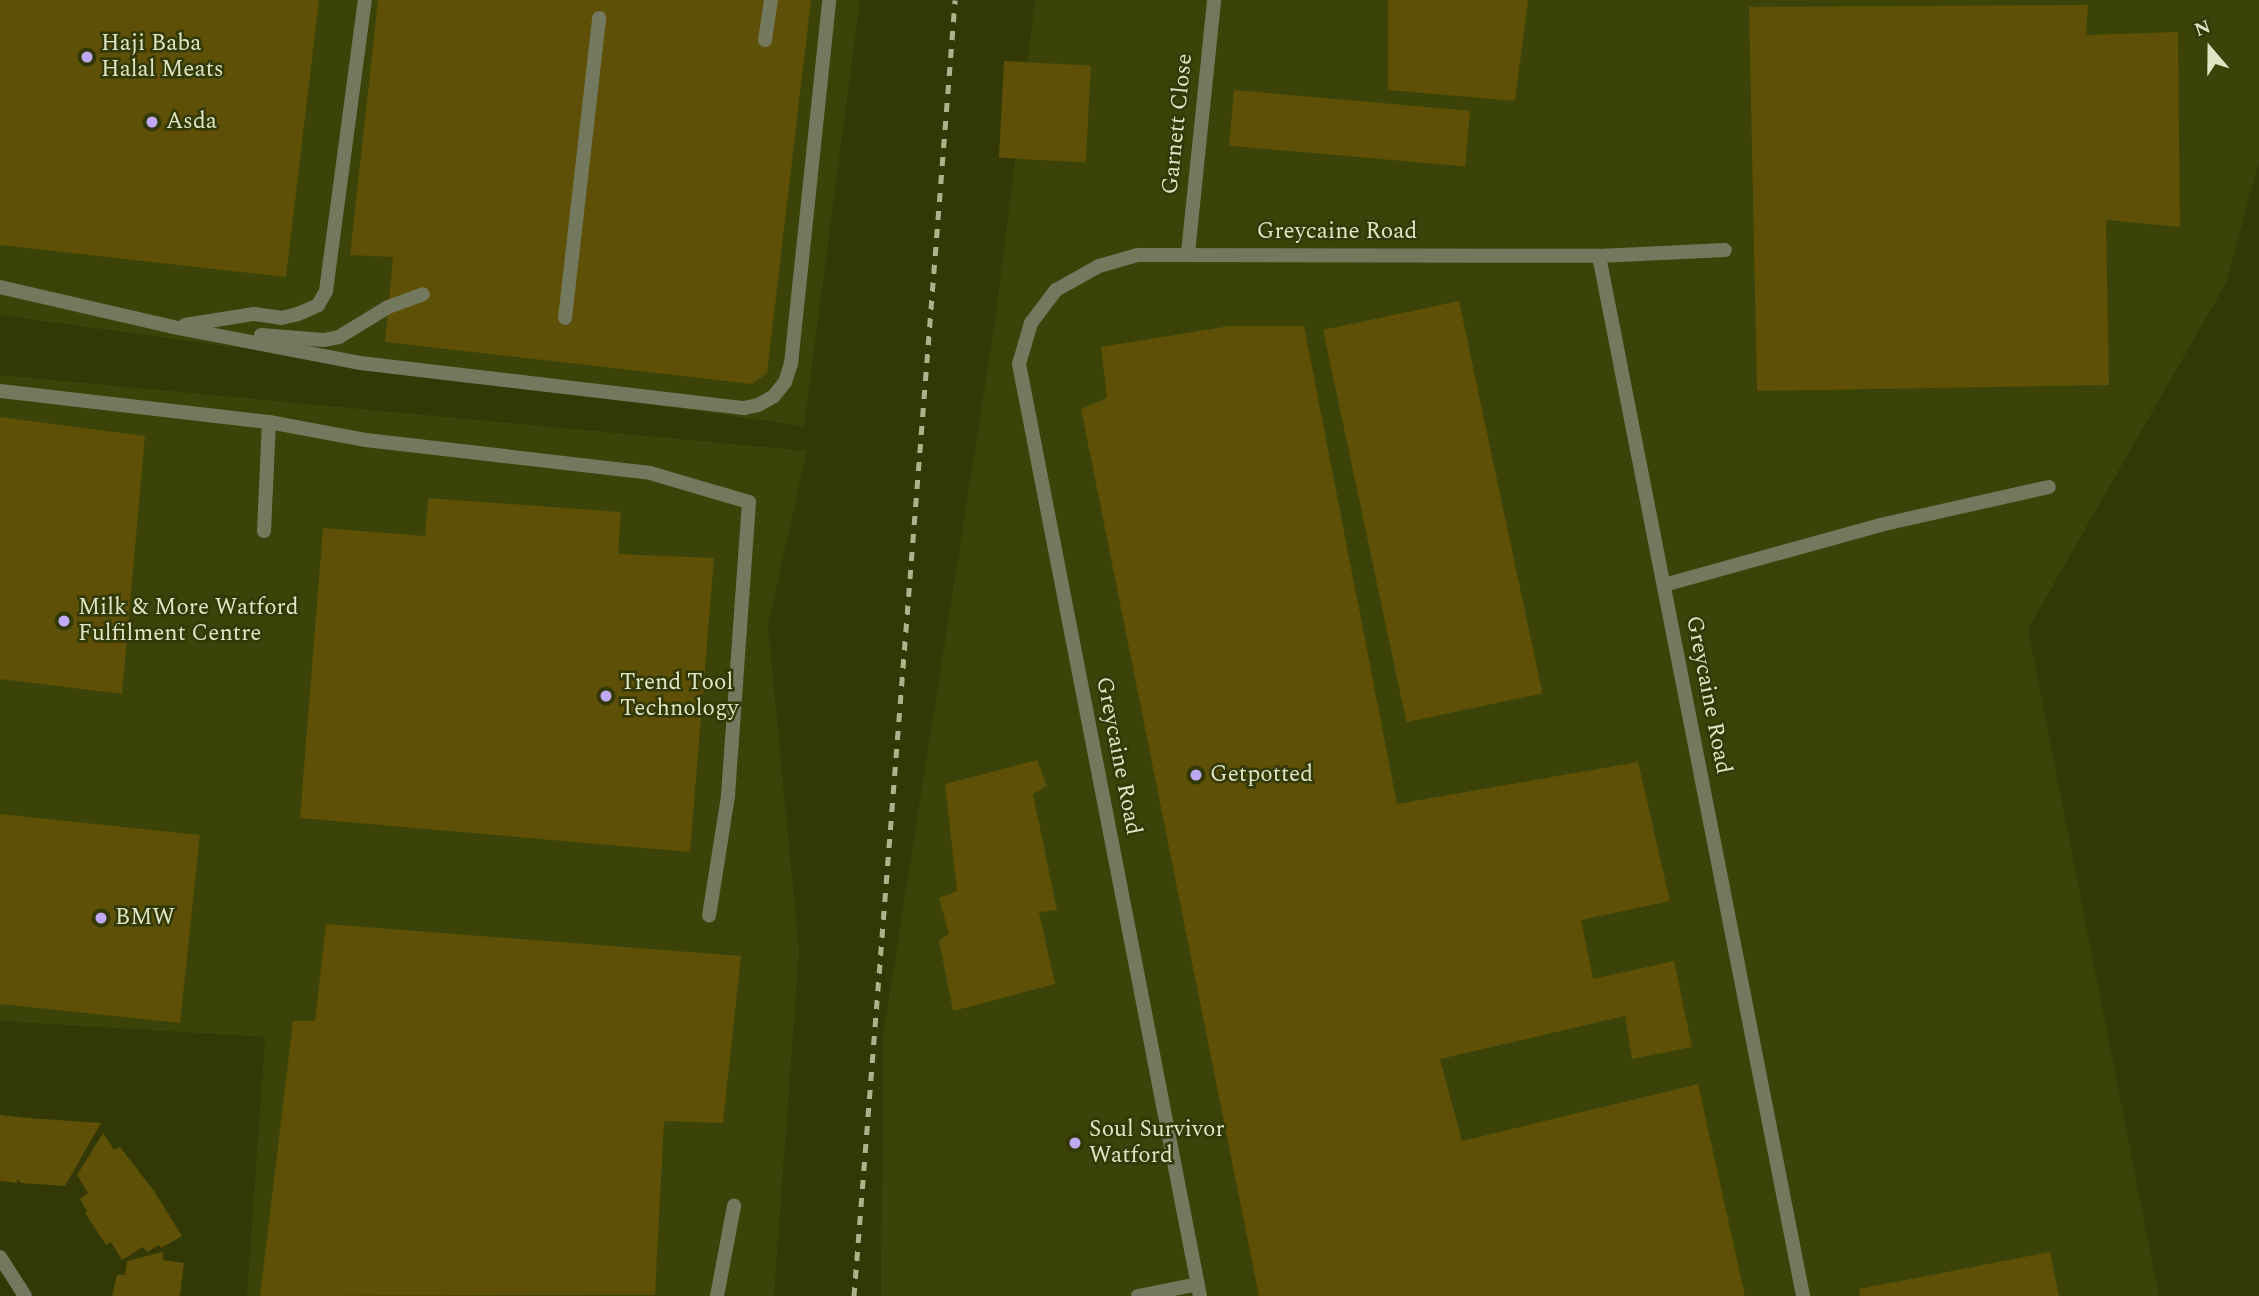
<!DOCTYPE html>
<html>
<head>
<meta charset="utf-8">
<style>
  body { margin:0 }
  #map { position:relative; width:2259px; height:1296px; overflow:hidden; background:#323806; font-family:Spectral,serif }
  div>[style] { position:absolute }
  .built>* { inset:0; background:#3b4309 }
  .building>* { inset:0; background:#5e5006; transform-origin:0 0 }
  .service>* { height:14px; margin:-7px; padding:0 7px; transform-origin:7px; border-radius:7px; background:#73795e }
  .minor>* { height:14px; margin:-7px; padding:0 7px; transform-origin:7px; border-radius:7px; background:#73795e }
  .rail>* { height:5px; margin-top:-2.5px; transform-origin:0; background:repeating-linear-gradient(90deg,#acb38d 0 9px,transparent 0 18px) }
  .dots>* { width:19px; height:19px; translate:-50% -50%; box-sizing:border-box; border:4px solid #323806; border-radius:50% }
  span { translate:-50% -50%; white-space:nowrap; text-align:center; line-height:1.15; -webkit-text-stroke:5px #323806; paint-order:stroke }
  .poi-label { font-size:23px; color:#dee5c5 }
  .left { translate:0 -50%; text-align:left }
  .street-label { font-size:23px; color:#dee5c5 }
  .north { position:absolute; left:2175px; top:14px; width:70px; height:70px; -webkit-text-stroke:5px #323806; paint-order:stroke; rotate:340deg; font-size:19px; font-weight:700; line-height:28px; text-align:center; color:#dee5c5 }
  .north::after { content:''; display:block; margin:auto; width:24px; height:32px; background:#dee5c5; clip-path:polygon(50% 0,100% 100%,50% 72%,0 100%) }
</style>
</head>
<body>
<div id="map">
  <div class="built">
    <div style="clip-path:polygon(0 0,860px 0,804px 426px,0 315px)"></div>
    <div style="clip-path:polygon(1035px 0,2259px 0,2259px 162px,2226px 283px,2028px 629px,2159px 1296px,881px 1296px,883px 1036px,994px 328px)"></div>
    <div style="clip-path:polygon(0 375px,807px 451px,768px 625px,799px 951px,774px 1296px,247px 1296px,265px 1037px,0 1021px)"></div>
  </div>
  <div class="building">
    <div style="clip-path:polygon(0 0,319px 0,286px 277px,0 245px)"></div>
    <div style="clip-path:polygon(378px 0,811px 0,767px 373px,752px 384px,385px 342px,393px 257px,350px 255px)"></div>
    <div style="clip-path:polygon(1388px 0,1528px 0,1515px 101px,1388px 90px)"></div>
    <div style="clip-path:polygon(2088px 5px,2086px 35px,2178px 32px,2180px 227px,2106px 220px,2109px 385px,1757px 391px,1749px 7px)"></div>
    <div style="left:1004px;top:61px;width:87px;height:97px;rotate:3deg"></div>
    <div style="left:1234px;top:90px;width:237px;height:56px;rotate:5deg"></div>
    <div style="left:1459px;top:301px;width:401px;height:139px;rotate:78deg"></div>
    <div style="clip-path:polygon(1230px 326px,1304px 326px,1397px 804px,1638px 762px,1670px 901px,1581px 920px,1593px 979px,1674px 961px,1692px 1047px,1632px 1059px,1625px 1016px,1440px 1059px,1462px 1141px,1698px 1084px,1745px 1296px,1259px 1296px,1081px 409px,1107px 398px,1101px 347px)"></div>
    <div style="clip-path:polygon(0 417px,145px 436px,122px 694px,0 679px)"></div>
    <div style="clip-path:polygon(428px 498px,621px 512px,618px 554px,714px 558px,690px 852px,300px 818px,323px 528px,425px 536px)"></div>
    <div style="clip-path:polygon(1037px 760px,1047px 786px,1033px 794px,1057px 910px,1039px 912px,1055px 984px,953px 1011px,939px 940px,949px 934px,939px 898px,957px 891px,945px 784px)"></div>
    <div style="left:0;top:814px;width:201px;height:189px;rotate:6deg"></div>
    <div style="clip-path:polygon(326px 924px,741px 956px,723px 1123px,664px 1121px,655px 1295px,260px 1296px,293px 1021px,315px 1021px)"></div>
    <div style="clip-path:polygon(0 1115px,28px 1118px,101px 1123px,65px 1186px,21px 1183px,17px 1179px,17px 1183px,0 1181px)"></div>
    <div style="clip-path:polygon(103px 1133px,114px 1150px,120px 1147px,154px 1191px,182px 1236px,161px 1248px,159px 1245px,147px 1252px,143px 1247px,122px 1260px,111px 1242px,106px 1245px,85px 1213px,87px 1211px,80px 1199px,88px 1193px,77px 1175px)"></div>
    <div style="clip-path:polygon(163px 1252px,163px 1260px,184px 1263px,180px 1296px,112px 1296px,117px 1275px,125px 1275px,127px 1261px)"></div>
    <div style="clip-path:polygon(2050px 1252px,2059px 1296px,1860px 1296px,1859px 1289px)"></div>
  </div>
  <div class="service">
    <div style="left:765px;top:40px;width:40px;rotate:-81.5deg"></div>
    <div style="left:1188px;top:253px;width:254px;rotate:-84.1deg"></div>
    <div style="left:1599px;top:256px;width:126px;rotate:-2.7deg"></div>
    <div style="left:0;top:287px;width:178px;rotate:13deg"></div>
    <div style="left:173px;top:327px;width:190px;rotate:10.9deg"></div>
    <div style="left:360px;top:363px;width:387px;rotate:6.7deg"></div>
    <div style="left:744px;top:408px;width:14px;rotate:-12deg"></div>
    <div style="left:758px;top:405px;width:18px;rotate:-29deg"></div>
    <div style="left:774px;top:396px;width:18px;rotate:-52deg"></div>
    <div style="left:785px;top:382px;width:19px;rotate:-72deg"></div>
    <div style="left:791px;top:364px;width:366px;rotate:-84deg"></div>
    <div style="left:565px;top:318px;width:302px;rotate:-83.5deg"></div>
    <div style="left:185px;top:325px;width:70px;rotate:-9.1deg"></div>
    <div style="left:254px;top:314px;width:27px;rotate:8deg"></div>
    <div style="left:281px;top:318px;width:17px;rotate:-13deg"></div>
    <div style="left:298px;top:314px;width:22px;rotate:-24deg"></div>
    <div style="left:318px;top:305px;width:16px;rotate:-60deg"></div>
    <div style="left:326px;top:291px;width:294px;rotate:-82.4deg"></div>
    <div style="left:261px;top:335px;width:63px;rotate:4.5deg"></div>
    <div style="left:324px;top:340px;width:15px;rotate:-11deg"></div>
    <div style="left:339px;top:337px;width:57px;rotate:-31.5deg"></div>
    <div style="left:388px;top:307px;width:37px;rotate:-20deg"></div>
    <div style="left:0;top:391px;width:271px;rotate:6.6deg"></div>
    <div style="left:269px;top:422px;width:99px;rotate:10.5deg"></div>
    <div style="left:366px;top:440px;width:286px;rotate:6.6deg"></div>
    <div style="left:650px;top:473px;width:103px;rotate:16.3deg"></div>
    <div style="left:749px;top:502px;width:295px;rotate:94.1deg"></div>
    <div style="left:728px;top:796px;width:121px;rotate:99deg"></div>
    <div style="left:264px;top:531px;width:109px;rotate:-87.4deg"></div>
    <div style="left:1664px;top:585px;width:224px;rotate:-15.5deg"></div>
    <div style="left:1880px;top:525px;width:173px;rotate:-12.7deg"></div>
    <div style="left:717px;top:1296px;width:92px;rotate:-79.3deg"></div>
    <div style="left:1138px;top:1296px;width:61px;rotate:-11.3deg"></div>
  </div>
  <div class="minor">
    <div style="left:0;top:1257px;width:46px;rotate:57.3deg"></div>
    <div style="left:1200px;top:1296px;width:949px;rotate:-100.99deg"></div>
    <div style="left:1019px;top:364px;width:43px;rotate:-73.7deg"></div>
    <div style="left:1031px;top:323px;width:41px;rotate:-52.9deg"></div>
    <div style="left:1056px;top:290px;width:49px;rotate:-29.2deg"></div>
    <div style="left:1099px;top:266px;width:41px;rotate:-15.8deg"></div>
    <div style="left:1138px;top:255px;width:461px;rotate:0.1deg"></div>
    <div style="left:1599px;top:256px;width:1060px;rotate:78.9deg"></div>
  </div>
  <div class="rail">
    <div style="left:854px;top:1296px;width:1300px;rotate:-85.54deg"></div>
  </div>
  <div class="dots">
    <div style="left:87px;top:57px;background:#bfa9f4"></div>
    <div style="left:152px;top:122px;background:#bfa9f4"></div>
    <div style="left:64px;top:621px;background:#bfa9f4"></div>
    <div style="left:606px;top:696px;background:#bfa9f4"></div>
    <div style="left:1196px;top:775px;background:#bfa9f4"></div>
    <div style="left:101px;top:918px;background:#bfa9f4"></div>
    <div style="left:1075px;top:1143px;background:#bfa9f4"></div>
  </div>
  <div class="poi-label">
    <span class="left" style="left:101px;top:57px">Haji Baba<br>Halal Meats</span>
    <span class="left" style="left:166px;top:122px">Asda</span>
    <span class="left" style="left:78px;top:621px">Milk &amp; More Watford<br>Fulfilment Centre</span>
    <span class="left" style="left:620px;top:696px">Trend Tool<br>Technology</span>
    <span class="left" style="left:1210px;top:775px">Getpotted</span>
    <span class="left" style="left:115px;top:918px">BMW</span>
    <span class="left" style="left:1089px;top:1143px">Soul Survivor<br>Watford</span>
  </div>
  <div class="street-label">
    <span style="left:1178px;top:124px;rotate:-84deg">Garnett Close</span>
    <span style="left:1337px;top:232px">Greycaine Road</span>
    <span style="left:1708px;top:695px;rotate:79deg">Greycaine Road</span>
    <span style="left:1118px;top:756px;rotate:79deg">Greycaine Road</span>
  </div>
  <div class="north">N</div>
</div>
</body>
</html>
